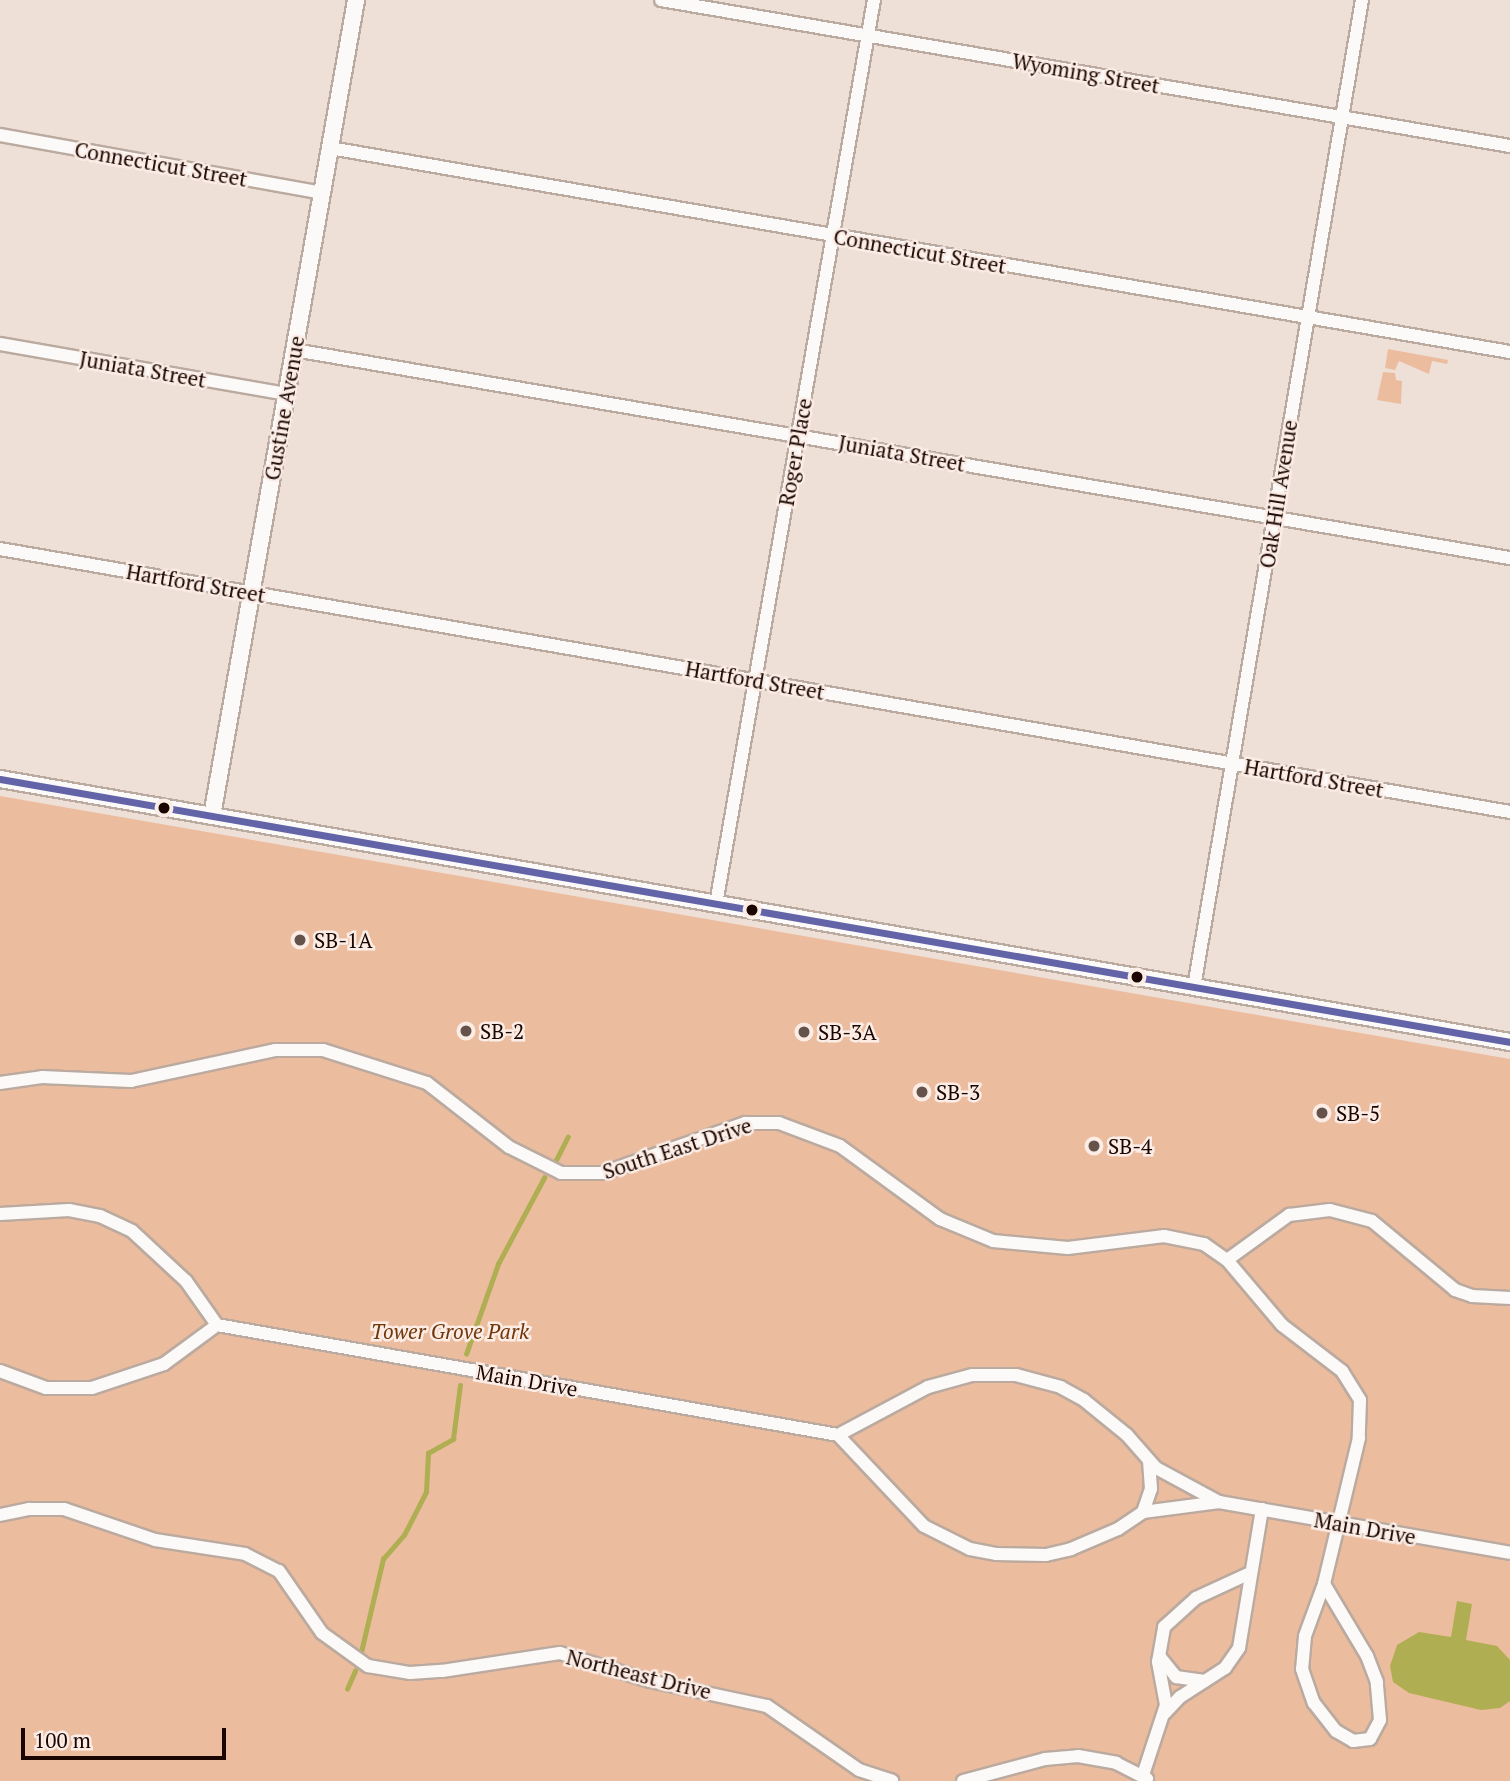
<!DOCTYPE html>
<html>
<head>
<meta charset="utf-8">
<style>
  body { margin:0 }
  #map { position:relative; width:1510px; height:1781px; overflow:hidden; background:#eee0d7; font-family:"PT Serif",serif }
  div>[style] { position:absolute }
  .green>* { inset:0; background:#ecbc9f }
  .water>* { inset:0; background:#b0ae52 }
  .stream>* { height:4.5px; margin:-2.25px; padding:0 2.25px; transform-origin:2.25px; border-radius:2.25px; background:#b0ae52 }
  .roads { filter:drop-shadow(2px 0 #bbaa9f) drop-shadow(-2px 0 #bbaa9f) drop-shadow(0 2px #bbaa9f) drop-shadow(0 -2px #bbaa9f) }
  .street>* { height:12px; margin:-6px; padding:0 6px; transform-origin:6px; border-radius:6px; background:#fcfaf9 }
  .secondary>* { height:16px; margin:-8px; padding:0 8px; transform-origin:8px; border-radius:8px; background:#fcfaf9 }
  .bus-1>* { height:7px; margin:-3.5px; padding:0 3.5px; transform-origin:3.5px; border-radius:3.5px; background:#6364a8 }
  .dots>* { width:19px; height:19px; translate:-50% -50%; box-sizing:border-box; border:4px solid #fbede6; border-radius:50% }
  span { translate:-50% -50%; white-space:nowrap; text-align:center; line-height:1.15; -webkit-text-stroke:5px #fbede6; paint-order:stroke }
  .street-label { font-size:21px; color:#1a0500 }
  .poi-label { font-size:21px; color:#1a0500 }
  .left { translate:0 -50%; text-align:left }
  .park-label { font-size:21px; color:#723609; font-style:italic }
  .scale { position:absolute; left:21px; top:1728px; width:205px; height:32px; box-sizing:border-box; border:4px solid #1a0500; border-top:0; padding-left:9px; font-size:21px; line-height:24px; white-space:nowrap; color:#1a0500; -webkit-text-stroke:5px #fbede6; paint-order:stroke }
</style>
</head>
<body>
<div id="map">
  <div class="green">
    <div style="clip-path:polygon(1388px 349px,1448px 360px,1447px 364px,1432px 361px,1429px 374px,1399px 361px,1395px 370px,1385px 368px)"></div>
    <div style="clip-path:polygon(1383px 372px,1395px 373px,1396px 380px,1402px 381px,1401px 404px,1377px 400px)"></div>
    <div style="clip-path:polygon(0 796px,1510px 1059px,1510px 1781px,0 1781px)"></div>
  </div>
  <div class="water">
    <div style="clip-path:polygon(1457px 1601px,1472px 1604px,1466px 1640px,1497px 1646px,1510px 1660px,1510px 1701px,1500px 1708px,1481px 1710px,1409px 1693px,1393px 1682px,1390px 1666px,1397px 1645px,1419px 1632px,1451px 1637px)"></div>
  </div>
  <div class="stream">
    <div style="left:555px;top:1162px;width:28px;rotate:-63deg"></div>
    <div style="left:466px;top:1354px;width:96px;rotate:-70.4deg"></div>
    <div style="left:498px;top:1264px;width:98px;rotate:-61.9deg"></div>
    <div style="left:361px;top:1652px;width:96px;rotate:-76.7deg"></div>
    <div style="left:383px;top:1559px;width:32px;rotate:-49deg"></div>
    <div style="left:404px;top:1535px;width:48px;rotate:-62.9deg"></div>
    <div style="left:426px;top:1492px;width:39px;rotate:-87deg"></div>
    <div style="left:428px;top:1453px;width:29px;rotate:-29deg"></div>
    <div style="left:453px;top:1439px;width:54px;rotate:-82.6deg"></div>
    <div style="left:347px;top:1689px;width:20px;rotate:-66deg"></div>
  </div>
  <div class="roads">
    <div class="street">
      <div style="left:661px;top:0;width:861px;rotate:9.76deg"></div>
      <div style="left:0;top:135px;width:327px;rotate:10.2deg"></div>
      <div style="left:330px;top:148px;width:1198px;rotate:9.81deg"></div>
      <div style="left:0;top:344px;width:290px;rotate:9.9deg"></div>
      <div style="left:294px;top:350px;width:1234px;rotate:9.71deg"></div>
      <div style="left:0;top:549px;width:1533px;rotate:9.88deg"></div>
      <div style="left:716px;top:904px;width:918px;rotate:-80.09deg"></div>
      <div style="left:1194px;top:987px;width:1001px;rotate:-80.34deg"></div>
      <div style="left:0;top:1083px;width:42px;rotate:-8.1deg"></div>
      <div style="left:42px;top:1077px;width:89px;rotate:2.6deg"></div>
      <div style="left:131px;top:1081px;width:147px;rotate:-12.1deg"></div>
      <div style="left:275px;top:1050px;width:48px"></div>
      <div style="left:323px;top:1050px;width:109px;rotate:17.6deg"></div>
      <div style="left:427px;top:1083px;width:104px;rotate:38deg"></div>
      <div style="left:509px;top:1147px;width:58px;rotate:26.6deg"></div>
      <div style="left:561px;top:1173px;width:42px"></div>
      <div style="left:603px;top:1173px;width:151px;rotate:-19.4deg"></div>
      <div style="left:745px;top:1123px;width:34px"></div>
      <div style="left:779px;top:1123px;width:65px;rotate:20.7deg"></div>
      <div style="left:840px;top:1146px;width:124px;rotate:36.1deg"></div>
      <div style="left:940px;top:1219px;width:57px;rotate:22.5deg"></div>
      <div style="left:993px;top:1241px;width:75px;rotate:5.3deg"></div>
      <div style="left:1068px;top:1248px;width:97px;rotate:-7.1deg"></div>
      <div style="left:1164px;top:1236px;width:41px;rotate:11.3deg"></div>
      <div style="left:1204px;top:1244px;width:28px;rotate:35deg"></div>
      <div style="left:1227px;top:1260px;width:85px;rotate:49.8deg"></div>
      <div style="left:1282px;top:1325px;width:76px;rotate:37.5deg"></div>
      <div style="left:1342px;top:1371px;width:34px;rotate:58deg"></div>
      <div style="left:1360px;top:1400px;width:38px;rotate:92deg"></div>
      <div style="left:1359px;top:1438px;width:150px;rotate:103.5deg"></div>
      <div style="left:1324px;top:1584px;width:55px;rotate:110.1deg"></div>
      <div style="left:1305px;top:1636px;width:33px;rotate:95deg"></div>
      <div style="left:1302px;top:1669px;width:36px;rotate:71deg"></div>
      <div style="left:1314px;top:1703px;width:36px;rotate:52deg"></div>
      <div style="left:1336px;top:1731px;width:20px;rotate:30deg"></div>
      <div style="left:1353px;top:1741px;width:17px;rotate:-7deg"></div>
      <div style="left:1370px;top:1739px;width:21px;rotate:-62deg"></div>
      <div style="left:1380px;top:1720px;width:38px;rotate:-95deg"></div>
      <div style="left:1377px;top:1682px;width:28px;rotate:-111deg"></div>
      <div style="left:1367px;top:1656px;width:84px;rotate:-120.8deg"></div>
      <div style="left:0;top:1214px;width:69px;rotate:-3.3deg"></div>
      <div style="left:69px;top:1210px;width:32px;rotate:11deg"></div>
      <div style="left:100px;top:1216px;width:35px;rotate:25deg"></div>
      <div style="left:132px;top:1231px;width:74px;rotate:42.8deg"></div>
      <div style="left:186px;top:1281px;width:54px;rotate:54.8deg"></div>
      <div style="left:217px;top:1325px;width:66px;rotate:143.7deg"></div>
      <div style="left:164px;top:1364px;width:76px;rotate:161.6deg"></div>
      <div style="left:92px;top:1388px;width:46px;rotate:180deg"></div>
      <div style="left:46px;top:1388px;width:49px;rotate:-159.7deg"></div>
      <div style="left:1227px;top:1260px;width:77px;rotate:-36deg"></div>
      <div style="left:1289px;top:1215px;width:41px;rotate:-7deg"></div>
      <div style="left:1330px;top:1210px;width:43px;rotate:14.7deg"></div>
      <div style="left:1372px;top:1221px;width:108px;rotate:39.7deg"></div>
      <div style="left:1455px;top:1290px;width:18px;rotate:19deg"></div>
      <div style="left:1472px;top:1296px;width:38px;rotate:3deg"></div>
      <div style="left:217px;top:1325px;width:631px;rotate:10.04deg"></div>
      <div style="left:838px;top:1435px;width:125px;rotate:46.6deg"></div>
      <div style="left:924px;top:1526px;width:51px;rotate:26.6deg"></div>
      <div style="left:970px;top:1549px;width:26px;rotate:11deg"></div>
      <div style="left:996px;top:1554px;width:50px;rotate:1.1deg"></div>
      <div style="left:1046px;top:1555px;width:26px;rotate:-13deg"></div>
      <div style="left:1071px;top:1549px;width:51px;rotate:-23.1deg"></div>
      <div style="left:1118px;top:1529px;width:30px;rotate:-34deg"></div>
      <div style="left:1143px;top:1512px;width:77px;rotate:-7.5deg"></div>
      <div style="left:1219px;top:1502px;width:72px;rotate:-151.6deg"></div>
      <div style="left:1156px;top:1468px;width:44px;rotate:-131.3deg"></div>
      <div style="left:1127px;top:1435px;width:55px;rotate:-140.9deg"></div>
      <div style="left:1084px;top:1400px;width:26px;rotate:-151deg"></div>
      <div style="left:1061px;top:1387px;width:47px;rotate:-165.1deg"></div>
      <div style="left:1016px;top:1375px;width:44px;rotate:180deg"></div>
      <div style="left:972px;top:1375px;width:46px;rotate:164.7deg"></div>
      <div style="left:928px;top:1387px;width:102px;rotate:151.9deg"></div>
      <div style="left:1219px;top:1502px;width:295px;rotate:9.9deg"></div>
      <div style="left:1143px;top:1512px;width:24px;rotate:-71deg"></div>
      <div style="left:1151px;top:1489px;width:28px;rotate:-94deg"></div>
      <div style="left:0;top:1515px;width:30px;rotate:-12deg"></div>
      <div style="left:29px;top:1509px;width:35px"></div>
      <div style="left:64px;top:1509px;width:96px;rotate:18.8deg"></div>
      <div style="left:155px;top:1540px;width:91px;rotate:8.8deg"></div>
      <div style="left:245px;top:1554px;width:38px;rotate:27deg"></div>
      <div style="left:279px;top:1571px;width:75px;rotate:55.3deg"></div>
      <div style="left:322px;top:1633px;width:57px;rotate:35.7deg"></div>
      <div style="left:368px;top:1666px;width:43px;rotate:9.5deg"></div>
      <div style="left:410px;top:1673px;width:32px;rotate:-4deg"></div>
      <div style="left:442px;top:1671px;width:119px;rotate:-8.7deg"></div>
      <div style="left:560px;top:1653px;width:94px;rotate:17.3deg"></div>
      <div style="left:650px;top:1681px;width:120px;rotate:12.1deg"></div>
      <div style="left:767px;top:1706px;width:112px;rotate:34.8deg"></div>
      <div style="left:859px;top:1770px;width:35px;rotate:18deg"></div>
      <div style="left:1160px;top:1657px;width:26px;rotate:51deg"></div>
      <div style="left:1176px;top:1677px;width:29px;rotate:8deg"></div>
      <div style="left:1165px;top:1713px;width:22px;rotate:-47deg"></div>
      <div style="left:1180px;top:1697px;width:54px;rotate:-32.8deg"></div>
      <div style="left:1225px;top:1668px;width:24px;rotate:-55deg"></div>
      <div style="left:1239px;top:1648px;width:141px;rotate:-80.6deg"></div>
      <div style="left:1143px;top:1775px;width:74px;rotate:-71.8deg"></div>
      <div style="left:1166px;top:1705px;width:44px;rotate:-100.5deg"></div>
      <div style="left:1158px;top:1662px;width:36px;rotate:-80deg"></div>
      <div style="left:1164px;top:1627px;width:43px;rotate:-42.2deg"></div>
      <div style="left:1196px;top:1598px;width:60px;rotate:-24.8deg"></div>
      <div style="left:963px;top:1781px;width:85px;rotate:-15deg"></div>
      <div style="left:1045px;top:1759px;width:33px;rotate:-5deg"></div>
      <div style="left:1078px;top:1756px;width:39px;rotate:10deg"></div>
      <div style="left:1116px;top:1763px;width:35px;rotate:27deg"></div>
    </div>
    <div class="secondary">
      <div style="left:0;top:779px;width:1533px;rotate:9.88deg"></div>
      <div style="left:212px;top:816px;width:829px;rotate:-79.99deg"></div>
    </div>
  </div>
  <div class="bus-1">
    <div style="left:0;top:779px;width:1533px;rotate:9.88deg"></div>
  </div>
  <div class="dots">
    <div style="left:164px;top:808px;background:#1a0500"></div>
    <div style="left:752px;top:910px;background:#1a0500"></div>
    <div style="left:300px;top:940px;background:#64524b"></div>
    <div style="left:1137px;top:977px;background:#1a0500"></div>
    <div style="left:466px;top:1031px;background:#64524b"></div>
    <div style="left:804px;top:1032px;background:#64524b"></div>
    <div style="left:922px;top:1092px;background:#64524b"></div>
    <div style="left:1322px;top:1113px;background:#64524b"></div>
    <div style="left:1094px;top:1146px;background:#64524b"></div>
  </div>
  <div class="street-label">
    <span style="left:1086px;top:73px;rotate:10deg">Wyoming Street</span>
    <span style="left:161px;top:164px;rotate:10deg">Connecticut Street</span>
    <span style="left:920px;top:251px;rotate:10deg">Connecticut Street</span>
    <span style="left:143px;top:369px;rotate:10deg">Juniata Street</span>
    <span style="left:284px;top:408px;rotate:-80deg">Gustine Avenue</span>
    <span style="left:795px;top:452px;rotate:-80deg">Roger Place</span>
    <span style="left:902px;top:453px;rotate:10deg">Juniata Street</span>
    <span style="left:1278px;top:494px;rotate:-81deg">Oak Hill Avenue</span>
    <span style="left:196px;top:583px;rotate:10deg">Hartford Street</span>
    <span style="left:755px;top:680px;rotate:10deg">Hartford Street</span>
    <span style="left:1314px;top:778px;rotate:10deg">Hartford Street</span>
    <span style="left:677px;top:1148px;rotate:-18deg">South East Drive</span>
    <span style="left:527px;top:1380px;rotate:10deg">Main Drive</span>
    <span style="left:1365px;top:1528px;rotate:10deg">Main Drive</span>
    <span style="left:639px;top:1674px;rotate:14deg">Northeast Drive</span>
  </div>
  <div class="poi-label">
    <span class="left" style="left:314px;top:940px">SB-1A</span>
    <span class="left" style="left:480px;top:1031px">SB-2</span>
    <span class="left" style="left:818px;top:1032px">SB-3A</span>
    <span class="left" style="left:936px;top:1092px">SB-3</span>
    <span class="left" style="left:1336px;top:1113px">SB-5</span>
    <span class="left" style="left:1108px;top:1146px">SB-4</span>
  </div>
  <div class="park-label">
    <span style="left:450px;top:1331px">Tower Grove Park</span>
  </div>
  <div class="scale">100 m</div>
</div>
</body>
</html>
